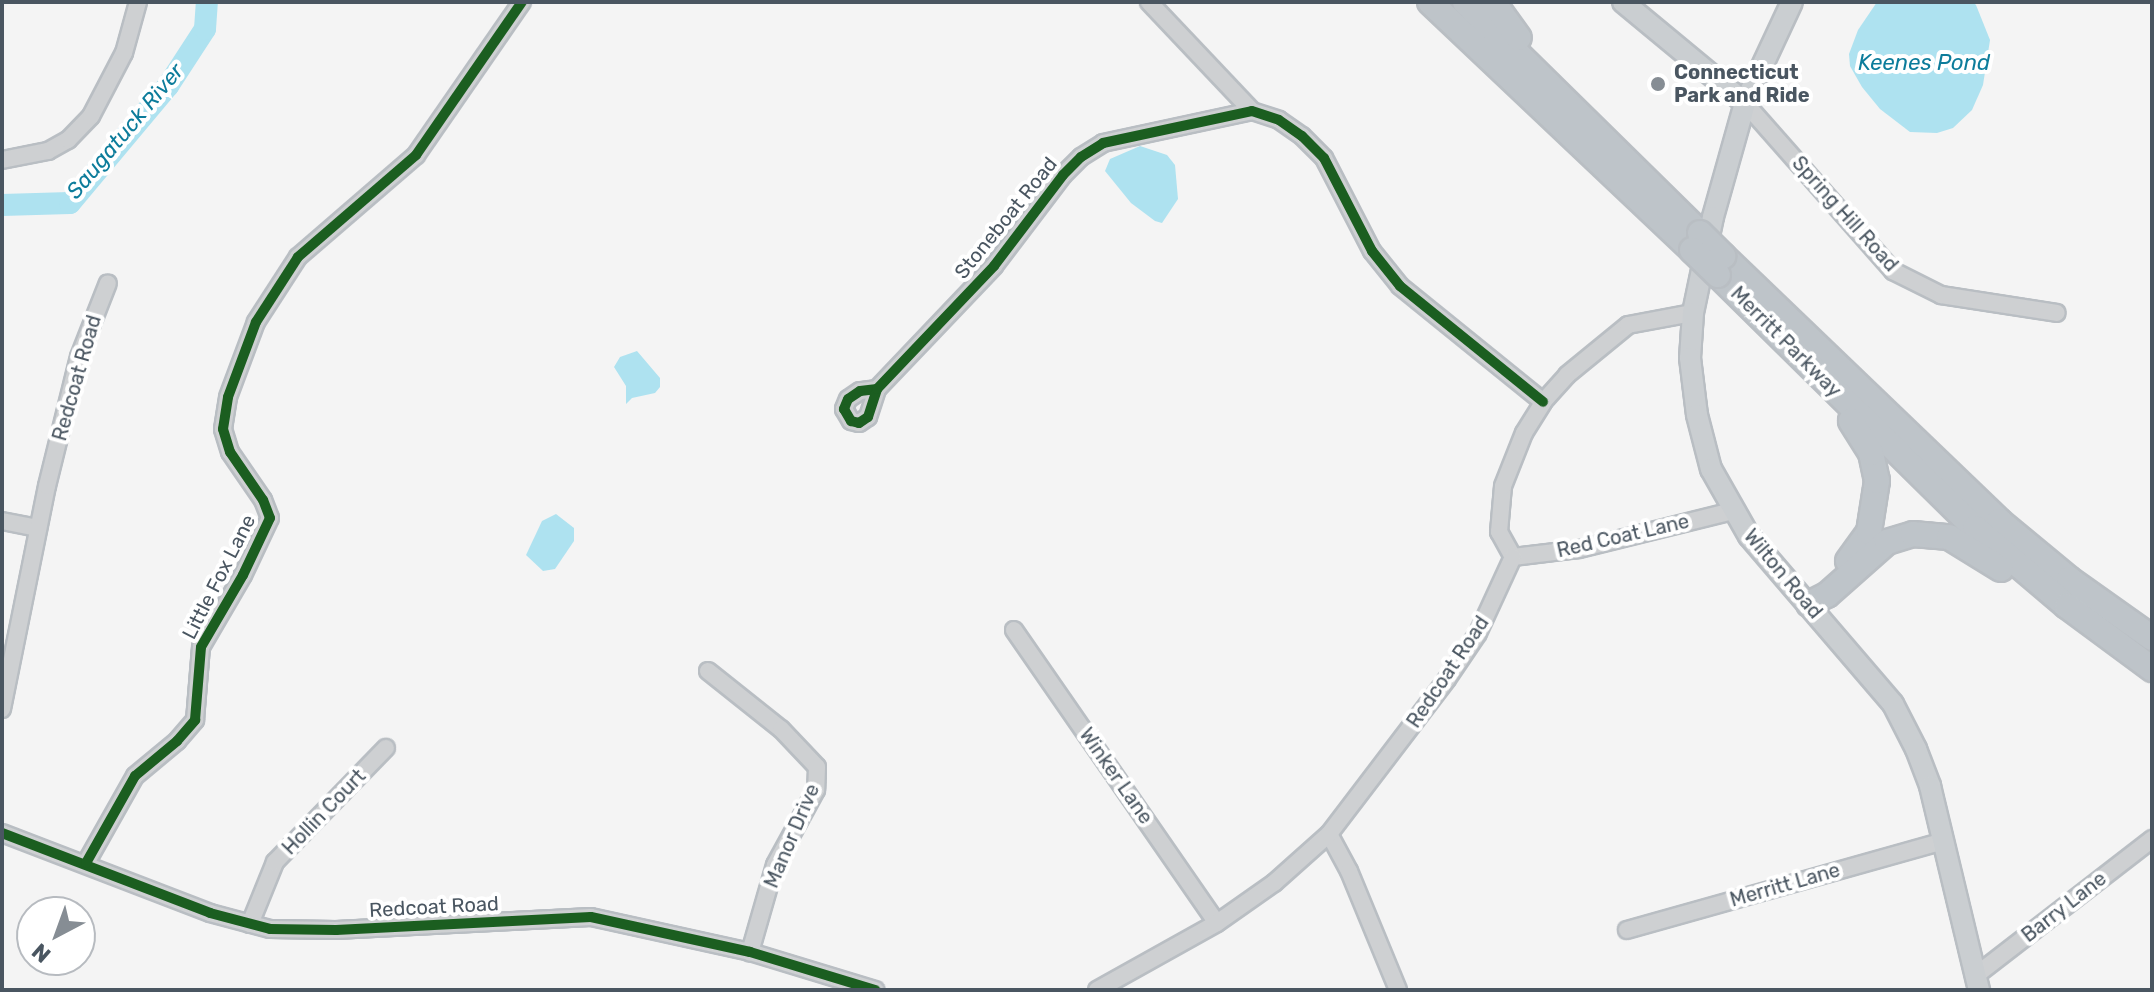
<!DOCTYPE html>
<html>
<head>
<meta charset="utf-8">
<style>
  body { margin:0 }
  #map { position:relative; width:2154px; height:992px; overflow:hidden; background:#f4f4f4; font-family:Rubik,sans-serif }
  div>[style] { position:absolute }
  .water>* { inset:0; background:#aee2f0 }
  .river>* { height:22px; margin:-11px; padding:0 11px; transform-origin:11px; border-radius:11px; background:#aee2f0 }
  .roads { filter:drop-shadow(2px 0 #b9bec3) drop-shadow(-2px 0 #b9bec3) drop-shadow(0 2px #b9bec3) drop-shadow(0 -2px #b9bec3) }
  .minor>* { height:16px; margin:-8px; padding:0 8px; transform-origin:8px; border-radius:8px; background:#ced0d2 }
  .major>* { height:20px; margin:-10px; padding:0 10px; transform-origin:10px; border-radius:10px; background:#caced1 }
  .highway>* { height:24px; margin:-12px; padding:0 12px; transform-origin:12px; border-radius:12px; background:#bec4c9 }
  .bridges { filter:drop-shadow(2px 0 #b9bec3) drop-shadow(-2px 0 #b9bec3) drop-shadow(0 2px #b9bec3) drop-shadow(0 -2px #b9bec3) }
  .highway-bridge>* { height:24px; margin:-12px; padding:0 12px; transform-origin:12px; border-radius:12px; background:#bec4c9 }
  .cycleway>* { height:10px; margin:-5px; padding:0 5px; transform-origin:5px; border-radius:5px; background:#1b5e20 }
  .dots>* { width:22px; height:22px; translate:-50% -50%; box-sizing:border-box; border:4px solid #fff; border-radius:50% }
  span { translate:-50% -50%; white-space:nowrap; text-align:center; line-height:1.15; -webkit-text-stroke:8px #fff; paint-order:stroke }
  .poi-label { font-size:20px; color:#4a5661; font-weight:700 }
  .left { translate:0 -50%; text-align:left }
  .street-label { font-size:20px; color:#4a5661 }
  .water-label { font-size:22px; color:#0c7c9b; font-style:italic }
  .frame { position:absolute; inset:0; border:4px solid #4a5661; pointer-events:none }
  .north { position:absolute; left:16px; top:896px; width:80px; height:80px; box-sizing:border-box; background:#fff; border:2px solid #b7bbc0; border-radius:50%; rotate:221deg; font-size:22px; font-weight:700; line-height:32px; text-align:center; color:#4a5661 }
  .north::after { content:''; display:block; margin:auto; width:28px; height:36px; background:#868d94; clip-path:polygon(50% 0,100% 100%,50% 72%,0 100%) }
</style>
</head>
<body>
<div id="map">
  <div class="water">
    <div style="clip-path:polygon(1877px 2px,1973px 2px,1976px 5px,1990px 40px,1983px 85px,1972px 110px,1953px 128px,1937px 133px,1910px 132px,1880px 109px,1862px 87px,1850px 66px,1849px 54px,1858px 30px)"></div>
    <div style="clip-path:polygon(1140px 146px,1167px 155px,1175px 165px,1178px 199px,1162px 223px,1155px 221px,1131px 203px,1105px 171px,1110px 159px)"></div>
    <div style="clip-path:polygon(637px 351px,660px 378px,660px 387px,655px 393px,632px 398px,626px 404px,626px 386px,614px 367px,620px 357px)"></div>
    <div style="clip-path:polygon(556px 514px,574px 528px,574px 541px,555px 569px,543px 571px,526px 555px,542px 521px)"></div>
  </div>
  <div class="river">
    <div style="left:2px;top:205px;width:68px;rotate:-1.7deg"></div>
    <div style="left:70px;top:203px;width:153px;rotate:-50.1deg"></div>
    <div style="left:168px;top:86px;width:68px;rotate:-57deg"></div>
    <div style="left:205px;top:29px;width:27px;rotate:-86deg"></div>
  </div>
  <div class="roads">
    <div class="minor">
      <div style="left:1149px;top:2px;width:150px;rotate:46.6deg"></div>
      <div style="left:1745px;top:103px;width:224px;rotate:48.6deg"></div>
      <div style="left:1893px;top:271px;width:54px;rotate:26.6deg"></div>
      <div style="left:1941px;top:295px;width:117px;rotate:8.8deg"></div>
      <div style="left:2px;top:160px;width:47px;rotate:-11.1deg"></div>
      <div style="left:48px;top:151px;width:23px;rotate:-29deg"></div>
      <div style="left:68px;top:140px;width:33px;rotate:-46deg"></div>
      <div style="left:91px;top:116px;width:71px;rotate:-62.4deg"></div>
      <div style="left:124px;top:53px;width:53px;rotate:-74.6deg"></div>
      <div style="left:877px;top:389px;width:17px;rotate:173deg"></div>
      <div style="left:860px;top:391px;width:14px;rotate:146deg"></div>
      <div style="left:848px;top:399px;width:11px;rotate:112deg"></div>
      <div style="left:844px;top:409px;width:14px;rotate:60deg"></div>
      <div style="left:851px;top:421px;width:8px;rotate:14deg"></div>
      <div style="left:859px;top:423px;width:11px;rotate:-34deg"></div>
      <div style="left:868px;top:417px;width:29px;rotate:-72deg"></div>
      <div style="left:877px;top:389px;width:170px;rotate:-46.4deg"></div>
      <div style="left:994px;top:266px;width:114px;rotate:-52.8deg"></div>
      <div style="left:1063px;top:175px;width:25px;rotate:-45deg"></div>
      <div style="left:1081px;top:157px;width:26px;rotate:-32deg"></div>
      <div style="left:1103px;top:143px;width:152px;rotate:-12.1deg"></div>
      <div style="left:1252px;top:111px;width:28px;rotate:18deg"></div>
      <div style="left:1279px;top:120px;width:28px;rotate:35deg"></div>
      <div style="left:1302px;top:136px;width:31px;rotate:45deg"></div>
      <div style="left:1324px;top:158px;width:105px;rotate:62.7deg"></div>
      <div style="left:1372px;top:251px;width:45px;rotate:51.3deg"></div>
      <div style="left:1400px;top:286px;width:184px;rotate:39deg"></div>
      <div style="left:2px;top:521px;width:37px;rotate:11deg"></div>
      <div style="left:1513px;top:557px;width:29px;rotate:-119deg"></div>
      <div style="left:1499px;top:532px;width:46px;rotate:-85deg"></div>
      <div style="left:1503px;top:486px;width:57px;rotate:-68.4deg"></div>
      <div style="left:1524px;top:433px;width:36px;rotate:-58deg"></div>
      <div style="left:1543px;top:402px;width:36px;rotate:-48deg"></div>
      <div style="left:1567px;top:375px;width:79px;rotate:-39.3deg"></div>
      <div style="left:1628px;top:325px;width:66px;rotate:-10.5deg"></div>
      <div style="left:1513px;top:557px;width:66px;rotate:-6.9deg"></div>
      <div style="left:1579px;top:549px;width:159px;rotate:-13.9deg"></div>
      <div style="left:1014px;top:630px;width:356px;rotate:55.3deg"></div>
      <div style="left:708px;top:671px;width:93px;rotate:38.5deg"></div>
      <div style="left:781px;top:729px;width:52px;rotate:46.5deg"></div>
      <div style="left:817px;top:767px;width:23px;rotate:92deg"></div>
      <div style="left:816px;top:790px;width:85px;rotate:118.7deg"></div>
      <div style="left:775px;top:865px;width:91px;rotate:106deg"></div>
      <div style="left:2px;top:709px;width:227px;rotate:-78.6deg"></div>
      <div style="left:47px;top:486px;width:133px;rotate:-76.1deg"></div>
      <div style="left:79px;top:357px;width:79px;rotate:-68.6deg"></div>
      <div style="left:2px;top:833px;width:223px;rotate:21deg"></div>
      <div style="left:210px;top:913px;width:62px;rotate:14.9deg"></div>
      <div style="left:270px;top:929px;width:66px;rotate:0.9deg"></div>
      <div style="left:336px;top:930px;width:255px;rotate:-2.9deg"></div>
      <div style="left:591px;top:917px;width:163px;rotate:12.4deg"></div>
      <div style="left:750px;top:952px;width:131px;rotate:16.9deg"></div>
      <div style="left:1329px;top:834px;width:42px;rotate:61.6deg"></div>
      <div style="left:1349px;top:871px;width:129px;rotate:67.6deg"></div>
      <div style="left:86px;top:863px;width:100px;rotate:-60.6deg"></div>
      <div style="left:135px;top:776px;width:55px;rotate:-39.8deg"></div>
      <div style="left:177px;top:741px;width:28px;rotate:-49deg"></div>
      <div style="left:195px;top:720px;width:73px;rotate:-85.3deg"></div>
      <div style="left:201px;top:647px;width:83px;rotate:-59.7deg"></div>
      <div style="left:243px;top:575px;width:63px;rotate:-64.7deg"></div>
      <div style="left:270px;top:518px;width:19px;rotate:-111deg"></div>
      <div style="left:263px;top:500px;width:58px;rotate:-124.5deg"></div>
      <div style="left:230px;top:452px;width:24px;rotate:-107deg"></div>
      <div style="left:223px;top:429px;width:32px;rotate:-81deg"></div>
      <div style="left:228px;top:397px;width:80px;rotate:-69.5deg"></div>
      <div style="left:256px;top:322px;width:77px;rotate:-57.1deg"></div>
      <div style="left:298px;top:257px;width:156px;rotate:-40.8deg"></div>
      <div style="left:416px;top:155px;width:186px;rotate:-55.3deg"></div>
      <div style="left:250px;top:924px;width:67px;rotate:-68deg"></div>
      <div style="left:275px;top:862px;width:159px;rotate:-45.8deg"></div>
      <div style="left:1627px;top:930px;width:328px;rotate:-15.7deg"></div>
      <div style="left:1975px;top:976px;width:224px;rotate:-37.7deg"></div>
      <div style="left:1097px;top:990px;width:137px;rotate:-29.2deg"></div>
      <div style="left:1217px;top:923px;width:70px;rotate:-35.1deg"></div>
      <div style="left:1274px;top:883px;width:74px;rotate:-41.7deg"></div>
      <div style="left:1329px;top:834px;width:195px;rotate:-52.7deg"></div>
      <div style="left:1447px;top:679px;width:55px;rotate:-56deg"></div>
      <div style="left:1478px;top:633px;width:84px;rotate:-65.3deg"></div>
    </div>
    <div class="major">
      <div style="left:1623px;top:2px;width:158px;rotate:39.6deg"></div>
      <div style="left:1792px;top:2px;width:111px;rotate:115deg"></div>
      <div style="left:1745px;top:103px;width:118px;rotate:105.7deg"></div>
      <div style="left:1713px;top:217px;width:98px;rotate:101.8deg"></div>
      <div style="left:1693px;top:313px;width:45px;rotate:93.8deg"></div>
      <div style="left:1690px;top:358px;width:57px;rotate:83deg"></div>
      <div style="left:1697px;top:415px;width:56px;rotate:75.5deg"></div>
      <div style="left:1711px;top:469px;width:77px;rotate:60.4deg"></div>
      <div style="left:1749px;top:536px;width:221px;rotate:49.4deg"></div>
      <div style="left:1893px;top:704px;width:51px;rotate:62.9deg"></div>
      <div style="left:1916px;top:749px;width:40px;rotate:69deg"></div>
      <div style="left:1930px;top:786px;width:210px;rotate:76.5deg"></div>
    </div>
    <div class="highway">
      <div style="left:1430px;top:2px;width:361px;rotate:43.4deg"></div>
      <div style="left:1465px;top:2px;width:330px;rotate:44.5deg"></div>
      <div style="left:1493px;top:2px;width:44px;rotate:54.2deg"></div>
      <div style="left:1723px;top:256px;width:383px;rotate:43.8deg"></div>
      <div style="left:1999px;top:521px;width:91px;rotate:39.6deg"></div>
      <div style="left:2069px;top:579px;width:102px;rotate:35.4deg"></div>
      <div style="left:1718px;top:275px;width:361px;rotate:44.6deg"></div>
      <div style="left:1975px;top:528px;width:121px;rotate:40.3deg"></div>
      <div style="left:2067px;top:606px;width:106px;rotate:36.5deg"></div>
      <div style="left:1848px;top:561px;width:36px;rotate:-54deg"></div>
      <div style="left:1869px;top:532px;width:52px;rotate:-81.1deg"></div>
      <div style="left:1877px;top:481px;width:29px;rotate:-102deg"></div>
      <div style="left:1871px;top:453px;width:38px;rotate:-122deg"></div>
      <div style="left:1809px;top:604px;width:20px;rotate:-27deg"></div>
      <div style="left:1827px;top:595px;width:80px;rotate:-41.5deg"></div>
      <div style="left:1887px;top:542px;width:27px;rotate:-17deg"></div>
      <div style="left:1913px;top:534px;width:36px;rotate:5deg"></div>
      <div style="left:1949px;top:537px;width:61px;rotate:31.6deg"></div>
    </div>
  </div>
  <div class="bridges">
    <div class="highway-bridge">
      <div style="left:1700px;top:233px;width:33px;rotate:45deg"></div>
      <div style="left:1692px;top:250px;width:36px;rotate:44deg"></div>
    </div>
  </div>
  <div class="cycleway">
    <div style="left:877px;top:389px;width:17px;rotate:173deg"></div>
    <div style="left:860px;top:391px;width:14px;rotate:146deg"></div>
    <div style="left:848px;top:399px;width:11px;rotate:112deg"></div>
    <div style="left:844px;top:409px;width:14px;rotate:60deg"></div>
    <div style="left:851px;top:421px;width:8px;rotate:14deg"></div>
    <div style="left:859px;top:423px;width:11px;rotate:-34deg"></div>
    <div style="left:868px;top:417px;width:29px;rotate:-72deg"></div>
    <div style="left:877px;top:389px;width:170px;rotate:-46.4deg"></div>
    <div style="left:994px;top:266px;width:114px;rotate:-52.8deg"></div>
    <div style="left:1063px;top:175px;width:25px;rotate:-45deg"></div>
    <div style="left:1081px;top:157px;width:26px;rotate:-32deg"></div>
    <div style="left:1103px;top:143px;width:152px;rotate:-12.1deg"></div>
    <div style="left:1252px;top:111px;width:28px;rotate:18deg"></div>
    <div style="left:1279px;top:120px;width:28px;rotate:35deg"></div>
    <div style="left:1302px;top:136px;width:31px;rotate:45deg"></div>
    <div style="left:1324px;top:158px;width:105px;rotate:62.7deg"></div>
    <div style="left:1372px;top:251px;width:45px;rotate:51.3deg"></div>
    <div style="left:1400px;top:286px;width:184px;rotate:39deg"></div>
    <div style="left:2px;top:833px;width:223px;rotate:21deg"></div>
    <div style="left:210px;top:913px;width:62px;rotate:14.9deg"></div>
    <div style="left:270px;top:929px;width:66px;rotate:0.9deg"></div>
    <div style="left:336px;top:930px;width:255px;rotate:-2.9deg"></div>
    <div style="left:591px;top:917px;width:163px;rotate:12.4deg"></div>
    <div style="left:750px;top:952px;width:131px;rotate:16.9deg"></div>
    <div style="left:86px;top:863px;width:100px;rotate:-60.6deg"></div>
    <div style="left:135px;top:776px;width:55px;rotate:-39.8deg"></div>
    <div style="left:177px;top:741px;width:28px;rotate:-49deg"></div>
    <div style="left:195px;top:720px;width:73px;rotate:-85.3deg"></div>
    <div style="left:201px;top:647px;width:83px;rotate:-59.7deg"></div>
    <div style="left:243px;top:575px;width:63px;rotate:-64.7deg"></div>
    <div style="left:270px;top:518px;width:19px;rotate:-111deg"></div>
    <div style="left:263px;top:500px;width:58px;rotate:-124.5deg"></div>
    <div style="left:230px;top:452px;width:24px;rotate:-107deg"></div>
    <div style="left:223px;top:429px;width:32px;rotate:-81deg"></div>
    <div style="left:228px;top:397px;width:80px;rotate:-69.5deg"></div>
    <div style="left:256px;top:322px;width:77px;rotate:-57.1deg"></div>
    <div style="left:298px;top:257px;width:156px;rotate:-40.8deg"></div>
    <div style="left:416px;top:155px;width:186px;rotate:-55.3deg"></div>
  </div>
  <div class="dots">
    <div style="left:1658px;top:84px;background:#868d94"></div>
  </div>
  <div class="poi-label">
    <span class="left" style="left:1674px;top:84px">Connecticut<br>Park and Ride</span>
  </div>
  <div class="street-label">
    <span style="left:1845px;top:214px;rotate:48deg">Spring Hill Road</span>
    <span style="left:1006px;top:218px;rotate:-51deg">Stoneboat Road</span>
    <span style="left:1786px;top:342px;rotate:45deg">Merritt Parkway</span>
    <span style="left:77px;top:378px;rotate:-74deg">Redcoat Road</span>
    <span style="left:1623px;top:536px;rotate:-13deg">Red Coat Lane</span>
    <span style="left:1783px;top:574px;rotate:50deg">Wilton Road</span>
    <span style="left:219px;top:577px;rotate:-63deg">Little Fox Lane</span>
    <span style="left:1448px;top:672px;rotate:-56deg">Redcoat Road</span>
    <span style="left:1116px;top:776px;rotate:55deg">Winker Lane</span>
    <span style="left:324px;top:812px;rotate:-46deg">Hollin Court</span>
    <span style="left:792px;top:836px;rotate:-67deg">Manor Drive</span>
    <span style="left:1785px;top:885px;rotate:-16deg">Merritt Lane</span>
    <span style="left:434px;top:907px;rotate:-3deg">Redcoat Road</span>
    <span style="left:2064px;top:907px;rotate:-38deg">Barry Lane</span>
  </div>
  <div class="water-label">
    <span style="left:1924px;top:63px">Keenes Pond</span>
    <span style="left:125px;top:131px;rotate:-50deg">Saugatuck River</span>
  </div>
  <div class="frame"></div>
  <div class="north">N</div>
</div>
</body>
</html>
